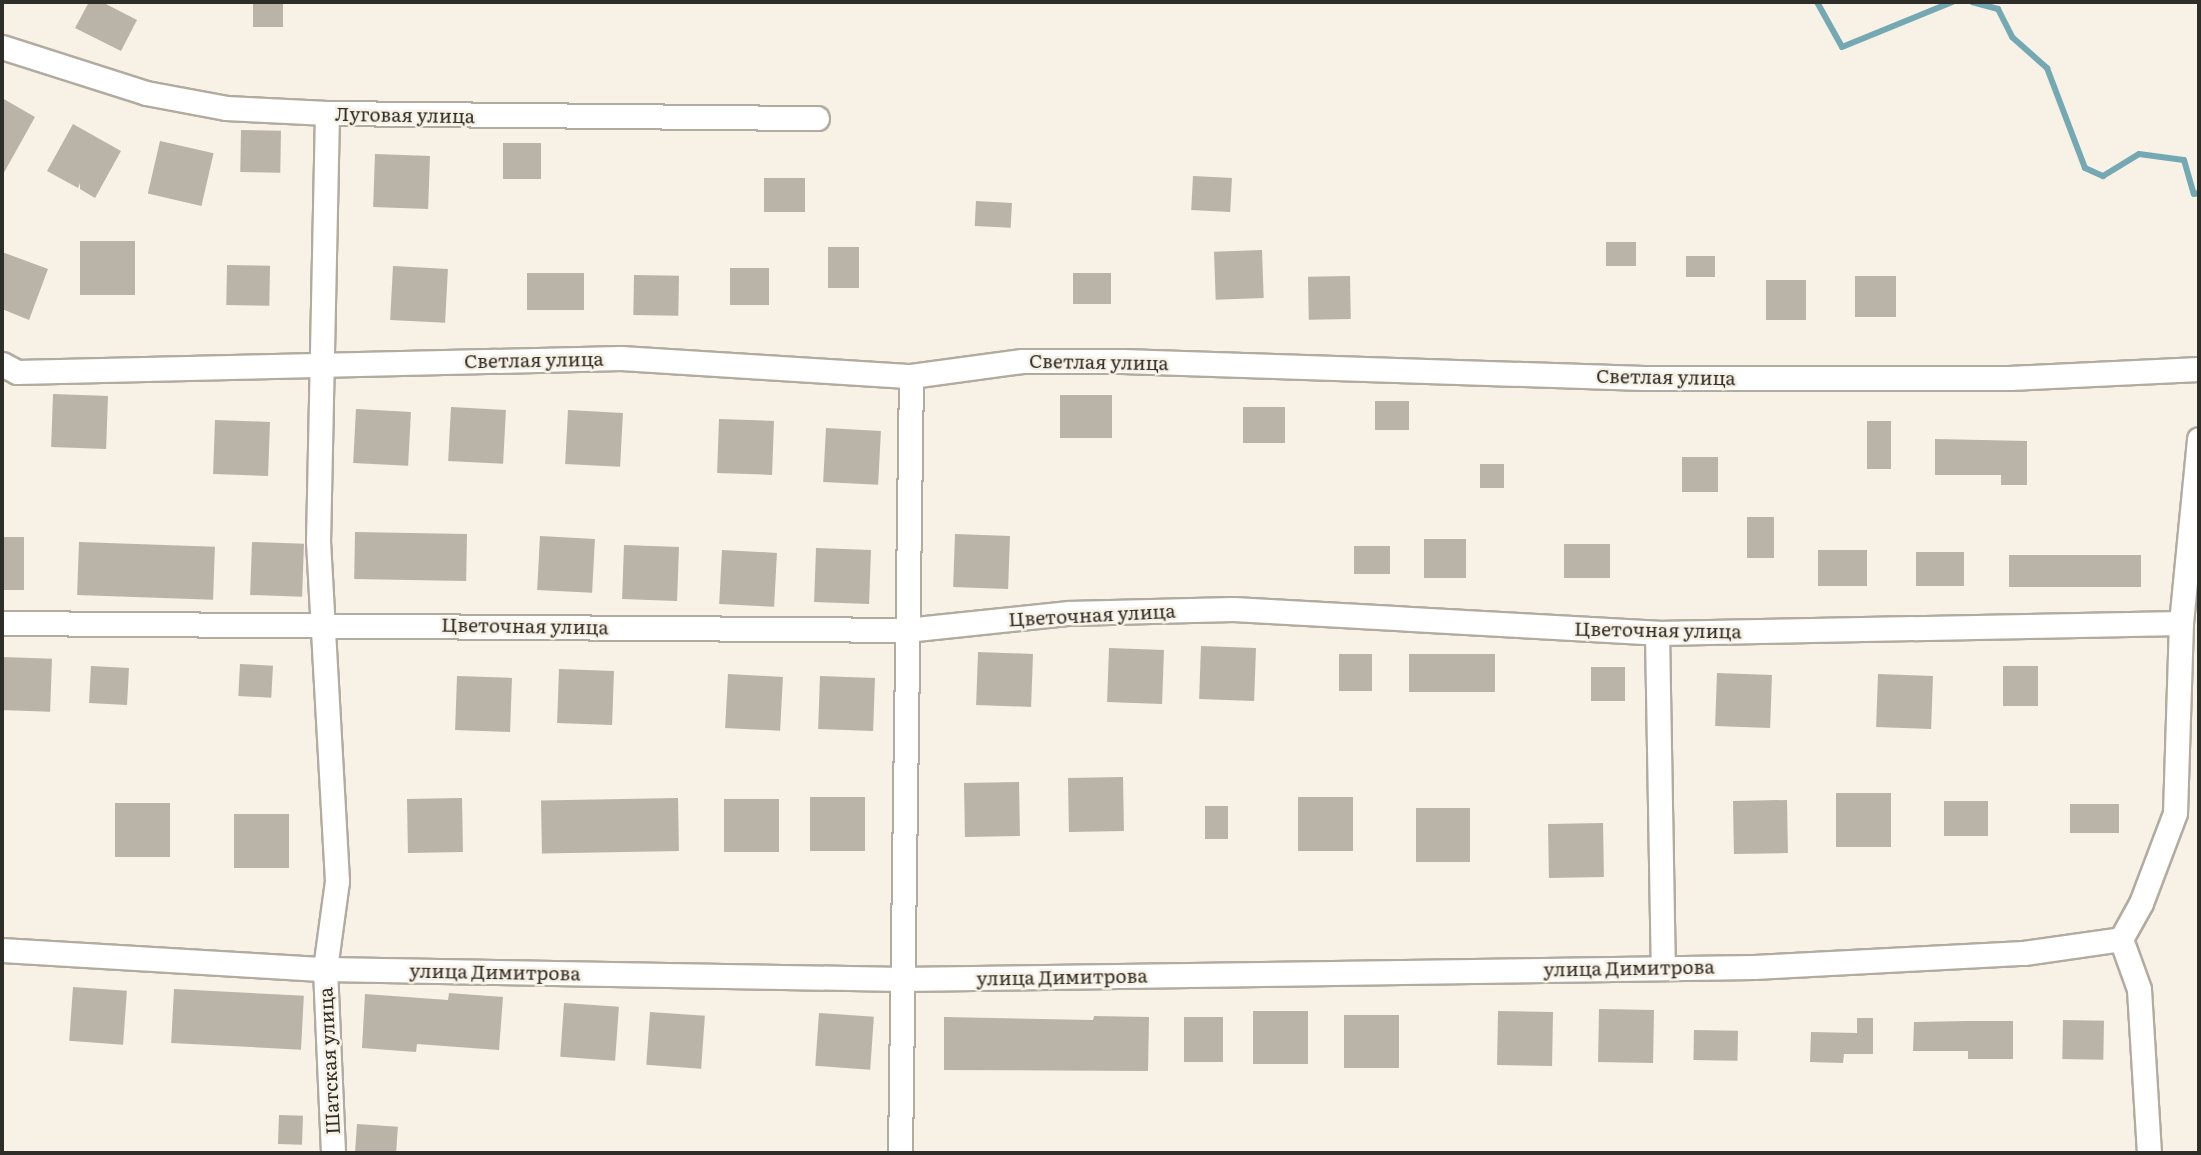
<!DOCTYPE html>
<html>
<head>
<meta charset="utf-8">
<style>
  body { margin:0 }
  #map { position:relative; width:2201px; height:1155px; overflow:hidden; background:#f8f1e5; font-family:Literata,serif }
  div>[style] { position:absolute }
  .stream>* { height:6px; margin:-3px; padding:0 3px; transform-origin:3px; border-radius:3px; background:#74a9b4 }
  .building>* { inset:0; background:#b9b3a8; transform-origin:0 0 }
  .roads { filter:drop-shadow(2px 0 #b2aba0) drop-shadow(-2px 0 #b2aba0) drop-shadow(0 2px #b2aba0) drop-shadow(0 -2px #b2aba0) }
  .minor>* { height:23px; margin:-11.5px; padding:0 11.5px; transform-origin:11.5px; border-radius:11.5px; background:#fff }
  span { translate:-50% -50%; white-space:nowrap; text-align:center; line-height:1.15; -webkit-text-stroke:5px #f8f1e5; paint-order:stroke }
  .street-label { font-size:19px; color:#2f2d28 }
  .frame { position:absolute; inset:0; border:4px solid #2f2d28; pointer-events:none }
</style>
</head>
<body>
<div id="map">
  <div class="stream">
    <div style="left:1817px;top:2px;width:51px;rotate:60.9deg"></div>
    <div style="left:1842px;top:47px;width:119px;rotate:-22.2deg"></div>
    <div style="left:1972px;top:2px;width:27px;rotate:15deg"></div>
    <div style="left:1998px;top:9px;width:31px;rotate:63deg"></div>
    <div style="left:2012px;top:37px;width:47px;rotate:41.5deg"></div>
    <div style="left:2047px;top:68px;width:107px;rotate:69.2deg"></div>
    <div style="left:2085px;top:168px;width:20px;rotate:24deg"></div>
    <div style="left:2103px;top:176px;width:42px;rotate:-31.4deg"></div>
    <div style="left:2139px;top:154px;width:45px;rotate:7.6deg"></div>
    <div style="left:2184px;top:160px;width:35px;rotate:74deg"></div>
    <div style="left:2194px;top:194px;width:5px;rotate:-11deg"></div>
  </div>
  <div class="building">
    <div style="clip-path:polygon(89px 2px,102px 2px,137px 20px,121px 51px,75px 28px)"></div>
    <div style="left:253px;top:2px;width:30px;height:25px"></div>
    <div style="clip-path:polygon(2px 98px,35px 117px,2px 176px)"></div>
    <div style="clip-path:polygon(73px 124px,121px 151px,95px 198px,80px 189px,80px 183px,78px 188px,47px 171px)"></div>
    <div style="left:241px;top:130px;width:40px;height:42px;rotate:1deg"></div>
    <div style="left:160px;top:141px;width:55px;height:54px;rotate:13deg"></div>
    <div style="left:503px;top:143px;width:38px;height:36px"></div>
    <div style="left:375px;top:154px;width:55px;height:53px;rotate:2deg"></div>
    <div style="left:1193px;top:176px;width:39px;height:34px;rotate:3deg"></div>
    <div style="left:764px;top:178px;width:41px;height:34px"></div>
    <div style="left:976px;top:201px;width:36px;height:25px;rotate:3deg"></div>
    <div style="left:80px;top:241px;width:55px;height:54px"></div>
    <div style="left:1606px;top:242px;width:30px;height:24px"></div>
    <div style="left:828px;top:247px;width:31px;height:41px"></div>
    <div style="left:1262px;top:250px;width:48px;height:48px;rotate:88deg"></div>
    <div style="clip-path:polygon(2px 252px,48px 269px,29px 320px,2px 309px)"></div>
    <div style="left:1686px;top:256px;width:29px;height:21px"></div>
    <div style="left:227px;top:265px;width:43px;height:40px;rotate:1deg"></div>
    <div style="left:393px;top:266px;width:55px;height:54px;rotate:3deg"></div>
    <div style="left:730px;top:268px;width:39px;height:37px"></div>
    <div style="left:527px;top:273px;width:57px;height:37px"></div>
    <div style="left:1111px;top:273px;width:31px;height:38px;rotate:90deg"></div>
    <div style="left:634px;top:275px;width:45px;height:40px;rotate:1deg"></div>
    <div style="left:1350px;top:276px;width:43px;height:42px;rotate:89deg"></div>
    <div style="left:1855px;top:276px;width:41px;height:41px"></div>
    <div style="left:1766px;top:280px;width:40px;height:40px"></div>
    <div style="left:53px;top:394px;width:55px;height:53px;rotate:2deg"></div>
    <div style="left:1060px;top:395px;width:52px;height:43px"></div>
    <div style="left:1375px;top:401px;width:34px;height:29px"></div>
    <div style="left:451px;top:407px;width:55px;height:54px;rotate:3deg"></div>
    <div style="left:1243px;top:407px;width:42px;height:36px"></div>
    <div style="left:356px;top:409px;width:55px;height:54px;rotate:3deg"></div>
    <div style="left:568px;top:410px;width:55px;height:54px;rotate:3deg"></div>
    <div style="left:719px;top:419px;width:55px;height:54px;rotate:2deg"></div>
    <div style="left:215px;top:420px;width:55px;height:54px;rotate:2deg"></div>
    <div style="left:1867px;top:421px;width:24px;height:48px"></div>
    <div style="left:826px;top:428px;width:55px;height:54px;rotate:3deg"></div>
    <div style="clip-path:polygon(1935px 439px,2027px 441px,2027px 485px,2001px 485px,2001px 475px,1935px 475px)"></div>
    <div style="left:1682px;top:457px;width:36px;height:35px"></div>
    <div style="left:1480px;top:464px;width:24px;height:24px"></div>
    <div style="left:1747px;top:517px;width:27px;height:41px"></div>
    <div style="left:355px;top:532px;width:112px;height:47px;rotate:1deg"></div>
    <div style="left:955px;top:534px;width:55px;height:53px;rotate:2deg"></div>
    <div style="left:540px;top:536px;width:55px;height:54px;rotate:3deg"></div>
    <div style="left:2px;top:537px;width:22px;height:53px"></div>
    <div style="left:1424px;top:539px;width:42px;height:39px"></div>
    <div style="left:79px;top:542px;width:136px;height:53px;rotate:2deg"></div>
    <div style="left:252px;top:542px;width:52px;height:53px;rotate:2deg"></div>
    <div style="left:1564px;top:544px;width:46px;height:34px"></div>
    <div style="left:624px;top:545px;width:55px;height:54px;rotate:2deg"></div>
    <div style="left:1354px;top:546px;width:36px;height:28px"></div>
    <div style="left:816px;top:548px;width:55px;height:54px;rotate:2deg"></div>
    <div style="left:722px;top:550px;width:55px;height:54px;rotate:3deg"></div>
    <div style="left:1818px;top:550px;width:49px;height:36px"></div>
    <div style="left:1916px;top:552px;width:48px;height:34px"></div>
    <div style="left:2009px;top:555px;width:132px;height:32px"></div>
    <div style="left:1201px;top:646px;width:55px;height:53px;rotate:2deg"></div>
    <div style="left:1109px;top:648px;width:55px;height:54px;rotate:2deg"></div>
    <div style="left:978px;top:652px;width:55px;height:53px;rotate:2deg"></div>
    <div style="left:1339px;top:654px;width:33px;height:37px"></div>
    <div style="left:1409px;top:654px;width:86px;height:38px"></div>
    <div style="left:2px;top:657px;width:50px;height:53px;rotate:2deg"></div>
    <div style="left:240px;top:664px;width:33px;height:32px;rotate:3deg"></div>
    <div style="left:91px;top:666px;width:38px;height:37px;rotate:3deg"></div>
    <div style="left:2003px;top:666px;width:35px;height:40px"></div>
    <div style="left:1591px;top:667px;width:34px;height:34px"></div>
    <div style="left:559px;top:669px;width:55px;height:54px;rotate:2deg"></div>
    <div style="left:1717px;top:673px;width:55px;height:53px;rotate:2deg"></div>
    <div style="left:728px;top:674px;width:55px;height:54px;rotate:3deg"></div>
    <div style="left:1878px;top:674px;width:55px;height:53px;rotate:2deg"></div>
    <div style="left:457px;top:676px;width:55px;height:54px;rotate:2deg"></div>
    <div style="left:820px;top:676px;width:55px;height:53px;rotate:2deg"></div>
    <div style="left:1123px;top:777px;width:54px;height:55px;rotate:89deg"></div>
    <div style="left:1019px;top:782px;width:54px;height:55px;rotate:89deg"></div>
    <div style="left:1836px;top:793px;width:55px;height:54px"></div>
    <div style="left:810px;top:797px;width:55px;height:54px"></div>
    <div style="left:1298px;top:797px;width:55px;height:54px"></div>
    <div style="left:462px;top:798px;width:54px;height:55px;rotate:89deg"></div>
    <div style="left:678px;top:798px;width:53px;height:137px;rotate:89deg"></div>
    <div style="left:779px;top:799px;width:53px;height:55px;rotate:90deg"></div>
    <div style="left:1787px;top:800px;width:53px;height:54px;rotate:89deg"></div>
    <div style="left:1944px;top:801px;width:44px;height:35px"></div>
    <div style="left:115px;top:803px;width:55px;height:54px"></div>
    <div style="left:2070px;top:804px;width:49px;height:29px"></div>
    <div style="left:1205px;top:806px;width:23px;height:33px"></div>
    <div style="left:1416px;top:808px;width:54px;height:54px"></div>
    <div style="left:289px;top:814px;width:54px;height:55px;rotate:90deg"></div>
    <div style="left:1603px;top:823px;width:54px;height:55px;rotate:89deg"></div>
    <div style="left:73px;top:987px;width:54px;height:54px;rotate:4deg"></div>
    <div style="left:174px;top:989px;width:130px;height:54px;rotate:3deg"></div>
    <div style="clip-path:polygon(449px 993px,503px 997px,499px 1050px,417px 1044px,416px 1052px,362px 1048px,365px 994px,448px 1000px)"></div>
    <div style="left:564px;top:1003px;width:55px;height:54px;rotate:4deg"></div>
    <div style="left:1599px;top:1009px;width:55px;height:53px;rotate:1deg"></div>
    <div style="left:1253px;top:1011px;width:55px;height:53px"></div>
    <div style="left:1498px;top:1011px;width:55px;height:54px;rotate:1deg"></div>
    <div style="left:650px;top:1012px;width:55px;height:53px;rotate:4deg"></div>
    <div style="left:819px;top:1013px;width:55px;height:53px;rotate:4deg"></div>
    <div style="left:1344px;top:1015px;width:55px;height:53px"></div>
    <div style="clip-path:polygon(1094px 1016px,1149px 1017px,1148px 1071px,944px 1070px,944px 1017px,1093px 1020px)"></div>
    <div style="left:1184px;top:1017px;width:39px;height:45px"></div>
    <div style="clip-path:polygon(1857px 1018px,1873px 1018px,1873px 1054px,1844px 1054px,1843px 1063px,1810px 1062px,1811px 1032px,1857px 1033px)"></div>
    <div style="left:2063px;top:1020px;width:41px;height:39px;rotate:1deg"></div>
    <div style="clip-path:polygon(1968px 1021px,2013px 1021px,2013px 1059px,1968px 1059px,1968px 1051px,1913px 1051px,1914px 1022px)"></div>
    <div style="left:1694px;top:1030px;width:44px;height:30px;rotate:1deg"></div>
    <div style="left:279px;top:1115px;width:24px;height:29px;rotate:2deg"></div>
    <div style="left:357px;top:1124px;width:41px;height:28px;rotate:4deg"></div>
  </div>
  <div class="roads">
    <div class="minor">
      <div style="left:2px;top:47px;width:151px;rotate:17.7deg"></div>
      <div style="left:146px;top:93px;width:81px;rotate:10.6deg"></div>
      <div style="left:226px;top:108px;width:101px;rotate:2.8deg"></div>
      <div style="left:327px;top:113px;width:490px;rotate:0.6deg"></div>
      <div style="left:327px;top:113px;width:428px;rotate:91.2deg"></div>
      <div style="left:318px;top:541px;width:341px;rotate:86.8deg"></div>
      <div style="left:337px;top:881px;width:89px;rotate:97.8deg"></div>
      <div style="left:325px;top:969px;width:184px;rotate:87.5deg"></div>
      <div style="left:2px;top:364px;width:17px;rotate:28deg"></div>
      <div style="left:17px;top:372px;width:604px;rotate:-1.33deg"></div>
      <div style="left:621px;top:358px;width:291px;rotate:3.6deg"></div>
      <div style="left:911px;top:376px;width:112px;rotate:-7.7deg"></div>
      <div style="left:1022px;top:361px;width:100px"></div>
      <div style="left:1122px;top:361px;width:522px;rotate:1.87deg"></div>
      <div style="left:1644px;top:378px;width:365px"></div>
      <div style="left:2009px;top:378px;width:190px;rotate:-2.7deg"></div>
      <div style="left:2px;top:623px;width:904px;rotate:0.44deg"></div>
      <div style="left:906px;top:630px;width:164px;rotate:-6deg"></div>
      <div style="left:1069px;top:613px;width:164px;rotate:-1.4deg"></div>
      <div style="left:1233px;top:609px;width:425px;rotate:3.2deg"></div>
      <div style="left:1657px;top:633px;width:524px;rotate:-1.09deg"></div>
      <div style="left:1657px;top:633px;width:333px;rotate:89deg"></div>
      <div style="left:2px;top:950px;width:324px;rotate:3.4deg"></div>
      <div style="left:325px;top:969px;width:577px;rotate:0.99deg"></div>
      <div style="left:902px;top:979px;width:852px;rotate:-0.81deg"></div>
      <div style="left:1754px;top:967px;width:270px;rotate:-3deg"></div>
      <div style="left:2024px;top:953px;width:98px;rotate:-8.2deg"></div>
      <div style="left:900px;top:1153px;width:777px;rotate:-89.19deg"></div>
      <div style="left:2149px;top:1153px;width:164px;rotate:-93.5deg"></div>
      <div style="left:2139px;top:989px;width:53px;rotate:-109.8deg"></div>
      <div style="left:2121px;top:939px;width:41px;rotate:-60.9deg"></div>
      <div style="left:2141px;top:903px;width:96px;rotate:-69.3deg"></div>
      <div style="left:2175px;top:813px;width:190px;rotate:-88.2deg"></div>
      <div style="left:2181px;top:623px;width:185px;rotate:-84.4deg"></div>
    </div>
  </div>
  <div class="street-label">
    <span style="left:405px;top:115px;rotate:1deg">Луговая улица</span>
    <span style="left:534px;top:360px;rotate:-1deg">Светлая улица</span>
    <span style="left:1099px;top:362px;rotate:1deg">Светлая улица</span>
    <span style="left:1666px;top:377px;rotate:1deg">Светлая улица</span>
    <span style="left:1092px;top:615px;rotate:-3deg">Цветочная улица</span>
    <span style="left:525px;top:626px;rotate:1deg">Цветочная улица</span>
    <span style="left:1658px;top:630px;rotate:1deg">Цветочная улица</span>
    <span style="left:1629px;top:968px;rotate:-1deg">улица Димитрова</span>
    <span style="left:495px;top:972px;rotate:1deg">улица Димитрова</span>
    <span style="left:1062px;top:977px;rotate:-1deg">улица Димитрова</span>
    <span style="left:329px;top:1061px;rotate:-93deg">Шатская улица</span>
  </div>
  <div class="frame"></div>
</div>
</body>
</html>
